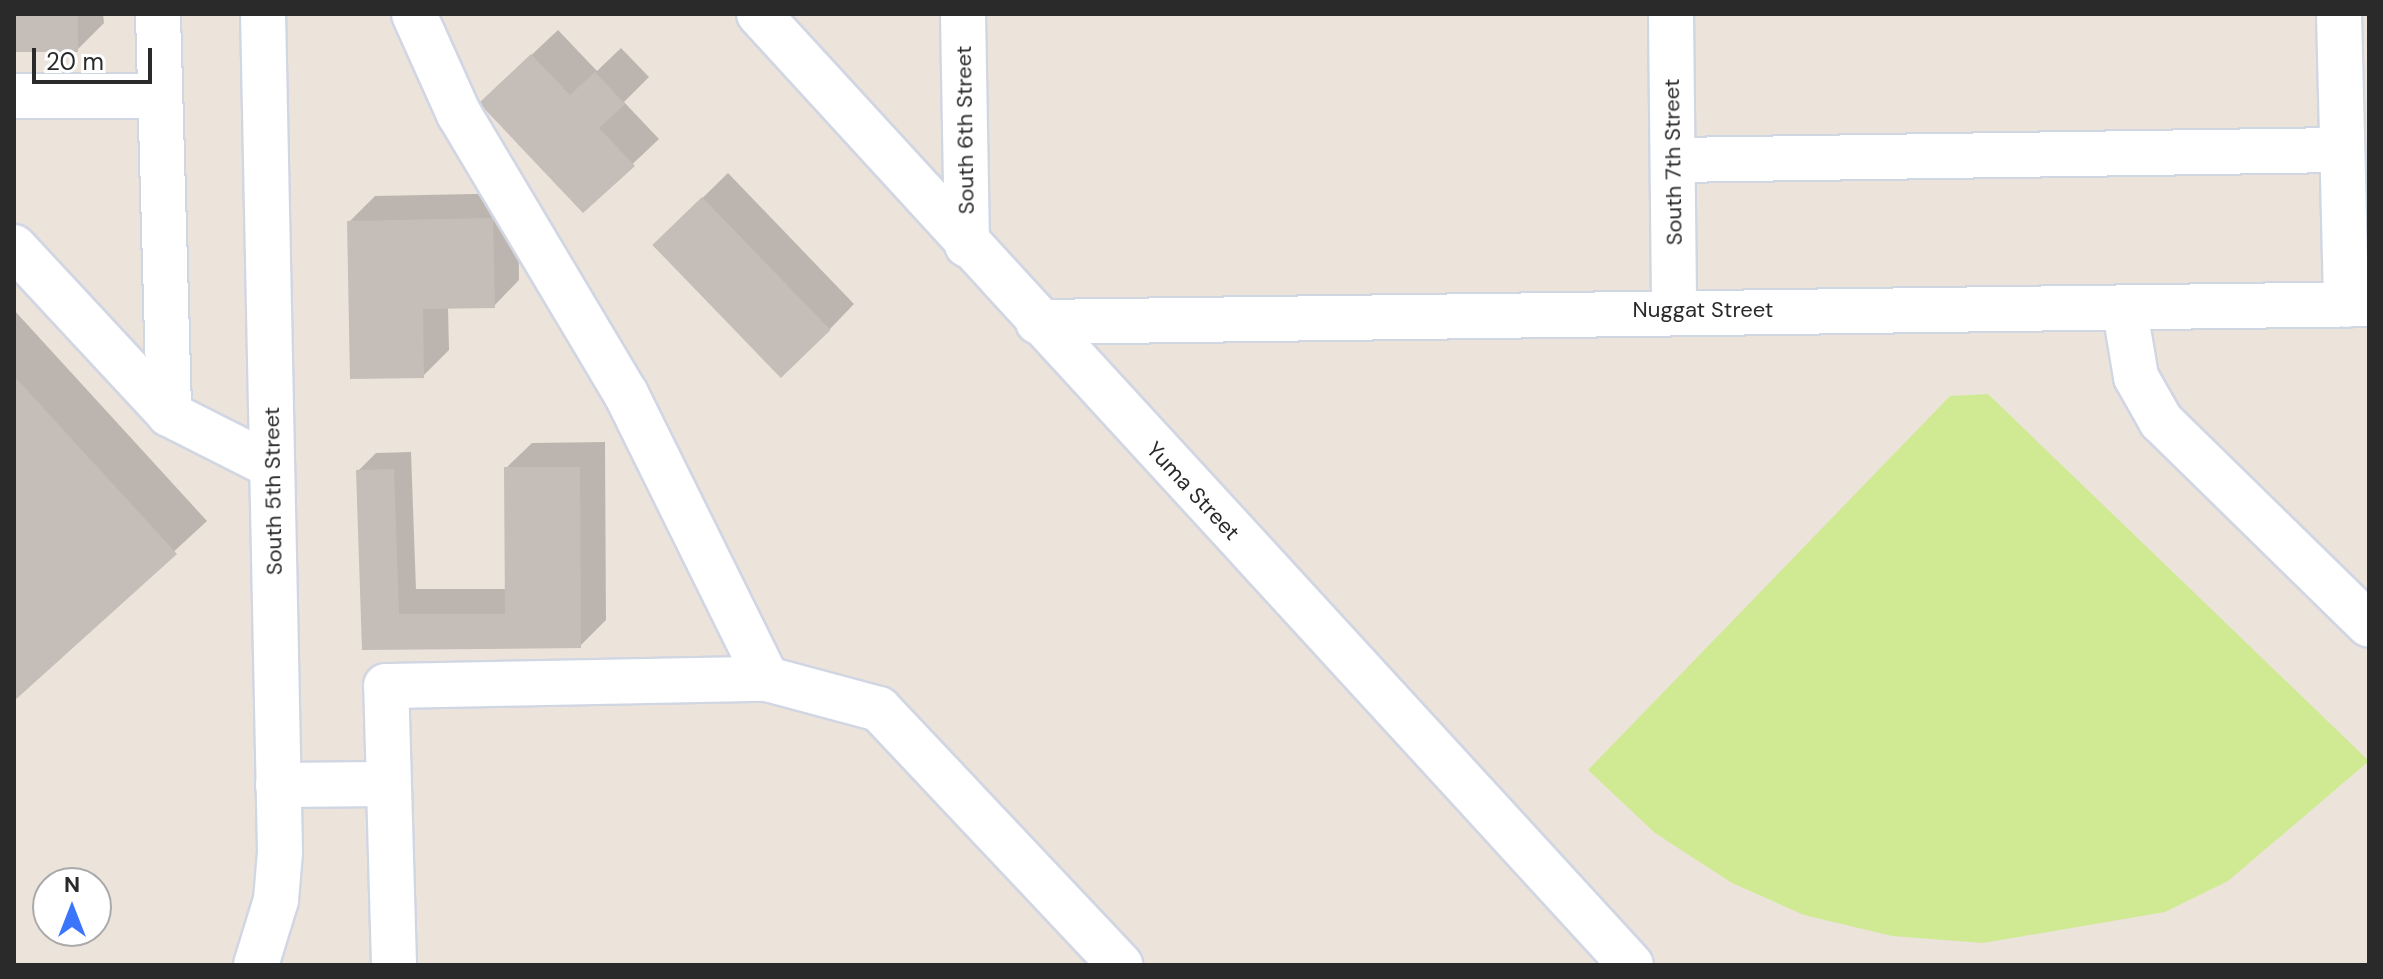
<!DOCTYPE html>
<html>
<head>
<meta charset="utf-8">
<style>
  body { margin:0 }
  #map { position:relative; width:2383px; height:979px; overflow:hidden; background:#ece3db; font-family:"DM Sans",sans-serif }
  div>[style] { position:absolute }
  .pitch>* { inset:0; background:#d0ea93 }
  .shadow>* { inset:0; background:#0003 }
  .building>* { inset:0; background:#c4bdb8; transform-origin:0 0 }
  .roads { filter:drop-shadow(2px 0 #d1d6e3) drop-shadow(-2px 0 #d1d6e3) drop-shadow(0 2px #d1d6e3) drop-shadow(0 -2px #d1d6e3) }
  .minor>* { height:44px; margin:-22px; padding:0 22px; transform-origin:22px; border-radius:22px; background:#fff }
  span { translate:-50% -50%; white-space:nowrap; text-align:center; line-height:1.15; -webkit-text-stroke:8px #fff; paint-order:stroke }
  .street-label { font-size:22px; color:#2a2a2a }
  .frame { position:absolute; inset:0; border:16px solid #2a2a2a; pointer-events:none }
  .north { position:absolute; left:32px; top:867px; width:80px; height:80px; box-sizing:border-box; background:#fff; border:2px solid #aaa; border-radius:50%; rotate:0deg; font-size:22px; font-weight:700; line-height:32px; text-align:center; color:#2a2a2a }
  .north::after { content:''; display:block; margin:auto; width:28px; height:36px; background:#3a75fb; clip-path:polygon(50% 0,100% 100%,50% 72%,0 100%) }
  .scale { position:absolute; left:32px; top:48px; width:120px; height:36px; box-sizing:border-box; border:4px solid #2a2a2a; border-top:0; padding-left:10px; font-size:24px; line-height:28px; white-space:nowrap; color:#2a2a2a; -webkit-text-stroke:6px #fff; paint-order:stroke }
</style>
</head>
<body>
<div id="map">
  <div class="pitch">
    <div style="clip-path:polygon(1988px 394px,2369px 761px,2228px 881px,2165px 912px,1983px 943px,1892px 936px,1804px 915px,1732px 883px,1655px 833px,1588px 770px,1950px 396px)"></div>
  </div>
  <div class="shadow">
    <div style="clip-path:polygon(14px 14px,103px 14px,104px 23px,78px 49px,14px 50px)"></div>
    <div style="clip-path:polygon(558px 30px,597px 71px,621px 48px,649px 77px,624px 102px,659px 139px,583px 211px,507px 78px)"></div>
    <div style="clip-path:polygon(728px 173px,854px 304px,829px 330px,681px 219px)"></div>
    <div style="clip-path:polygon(518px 193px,519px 280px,494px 306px,448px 307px,449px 350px,423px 376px,349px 222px,375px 196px)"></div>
    <div style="clip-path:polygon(14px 310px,207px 521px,14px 699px)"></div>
    <div style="clip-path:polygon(605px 442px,606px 620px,580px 646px,364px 648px,358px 471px,376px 453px,411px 452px,416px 589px,507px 589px,506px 468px,532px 443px)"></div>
  </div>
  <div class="building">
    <div style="left:14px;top:14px;width:64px;height:38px"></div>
    <div style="clip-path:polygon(531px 54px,570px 95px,595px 72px,625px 104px,599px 128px,635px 166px,583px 213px,479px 103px)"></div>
    <div style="left:702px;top:197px;width:185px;height:69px;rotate:46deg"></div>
    <div style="clip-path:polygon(493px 218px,495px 308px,423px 309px,424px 378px,350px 379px,347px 221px)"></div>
    <div style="clip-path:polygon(14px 376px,177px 554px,14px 701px)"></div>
    <div style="clip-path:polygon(504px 467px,580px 467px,581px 648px,362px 650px,356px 470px,394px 469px,399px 614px,505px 614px)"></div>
  </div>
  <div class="roads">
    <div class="minor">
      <div style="left:158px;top:14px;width:400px;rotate:88.4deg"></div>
      <div style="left:169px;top:414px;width:115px;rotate:26.8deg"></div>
      <div style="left:414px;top:14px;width:110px;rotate:65.8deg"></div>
      <div style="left:459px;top:114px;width:326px;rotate:59.2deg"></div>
      <div style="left:626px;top:394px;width:318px;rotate:63.7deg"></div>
      <div style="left:767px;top:679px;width:116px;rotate:15deg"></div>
      <div style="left:879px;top:709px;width:352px;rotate:46.7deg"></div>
      <div style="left:759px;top:14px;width:1290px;rotate:47.48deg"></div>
      <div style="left:963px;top:14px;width:231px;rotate:89deg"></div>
      <div style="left:1671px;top:14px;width:296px;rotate:89.4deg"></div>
      <div style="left:2339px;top:14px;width:291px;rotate:88.6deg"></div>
      <div style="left:14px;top:96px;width:146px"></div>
      <div style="left:1674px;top:160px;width:668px;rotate:-0.86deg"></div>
      <div style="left:14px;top:247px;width:228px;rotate:47.1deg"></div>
      <div style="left:2125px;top:311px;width:67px;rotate:80.5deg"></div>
      <div style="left:2136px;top:377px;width:51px;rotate:60.4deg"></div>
      <div style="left:2161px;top:421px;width:291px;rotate:44.4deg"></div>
      <div style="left:1038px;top:322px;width:1331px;rotate:-0.77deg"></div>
      <div style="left:278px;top:785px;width:109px;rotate:-0.5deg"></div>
      <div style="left:256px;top:965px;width:68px;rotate:-72.9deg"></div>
      <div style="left:276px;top:900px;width:48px;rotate:-85.2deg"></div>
      <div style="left:280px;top:852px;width:838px;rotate:-91.16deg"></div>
      <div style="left:394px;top:965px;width:279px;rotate:-91.6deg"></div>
      <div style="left:386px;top:686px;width:381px;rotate:-1.1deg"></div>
    </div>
  </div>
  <div class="street-label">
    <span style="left:965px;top:130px;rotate:-91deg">South 6th Street</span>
    <span style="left:1673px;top:162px;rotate:-91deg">South 7th Street</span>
    <span style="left:1703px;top:310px">Nuggat Street</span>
    <span style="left:273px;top:491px;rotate:-91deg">South 5th Street</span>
    <span style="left:1193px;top:491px;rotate:47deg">Yuma Street</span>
  </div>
  <div class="frame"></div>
  <div class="north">N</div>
  <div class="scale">20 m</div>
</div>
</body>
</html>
